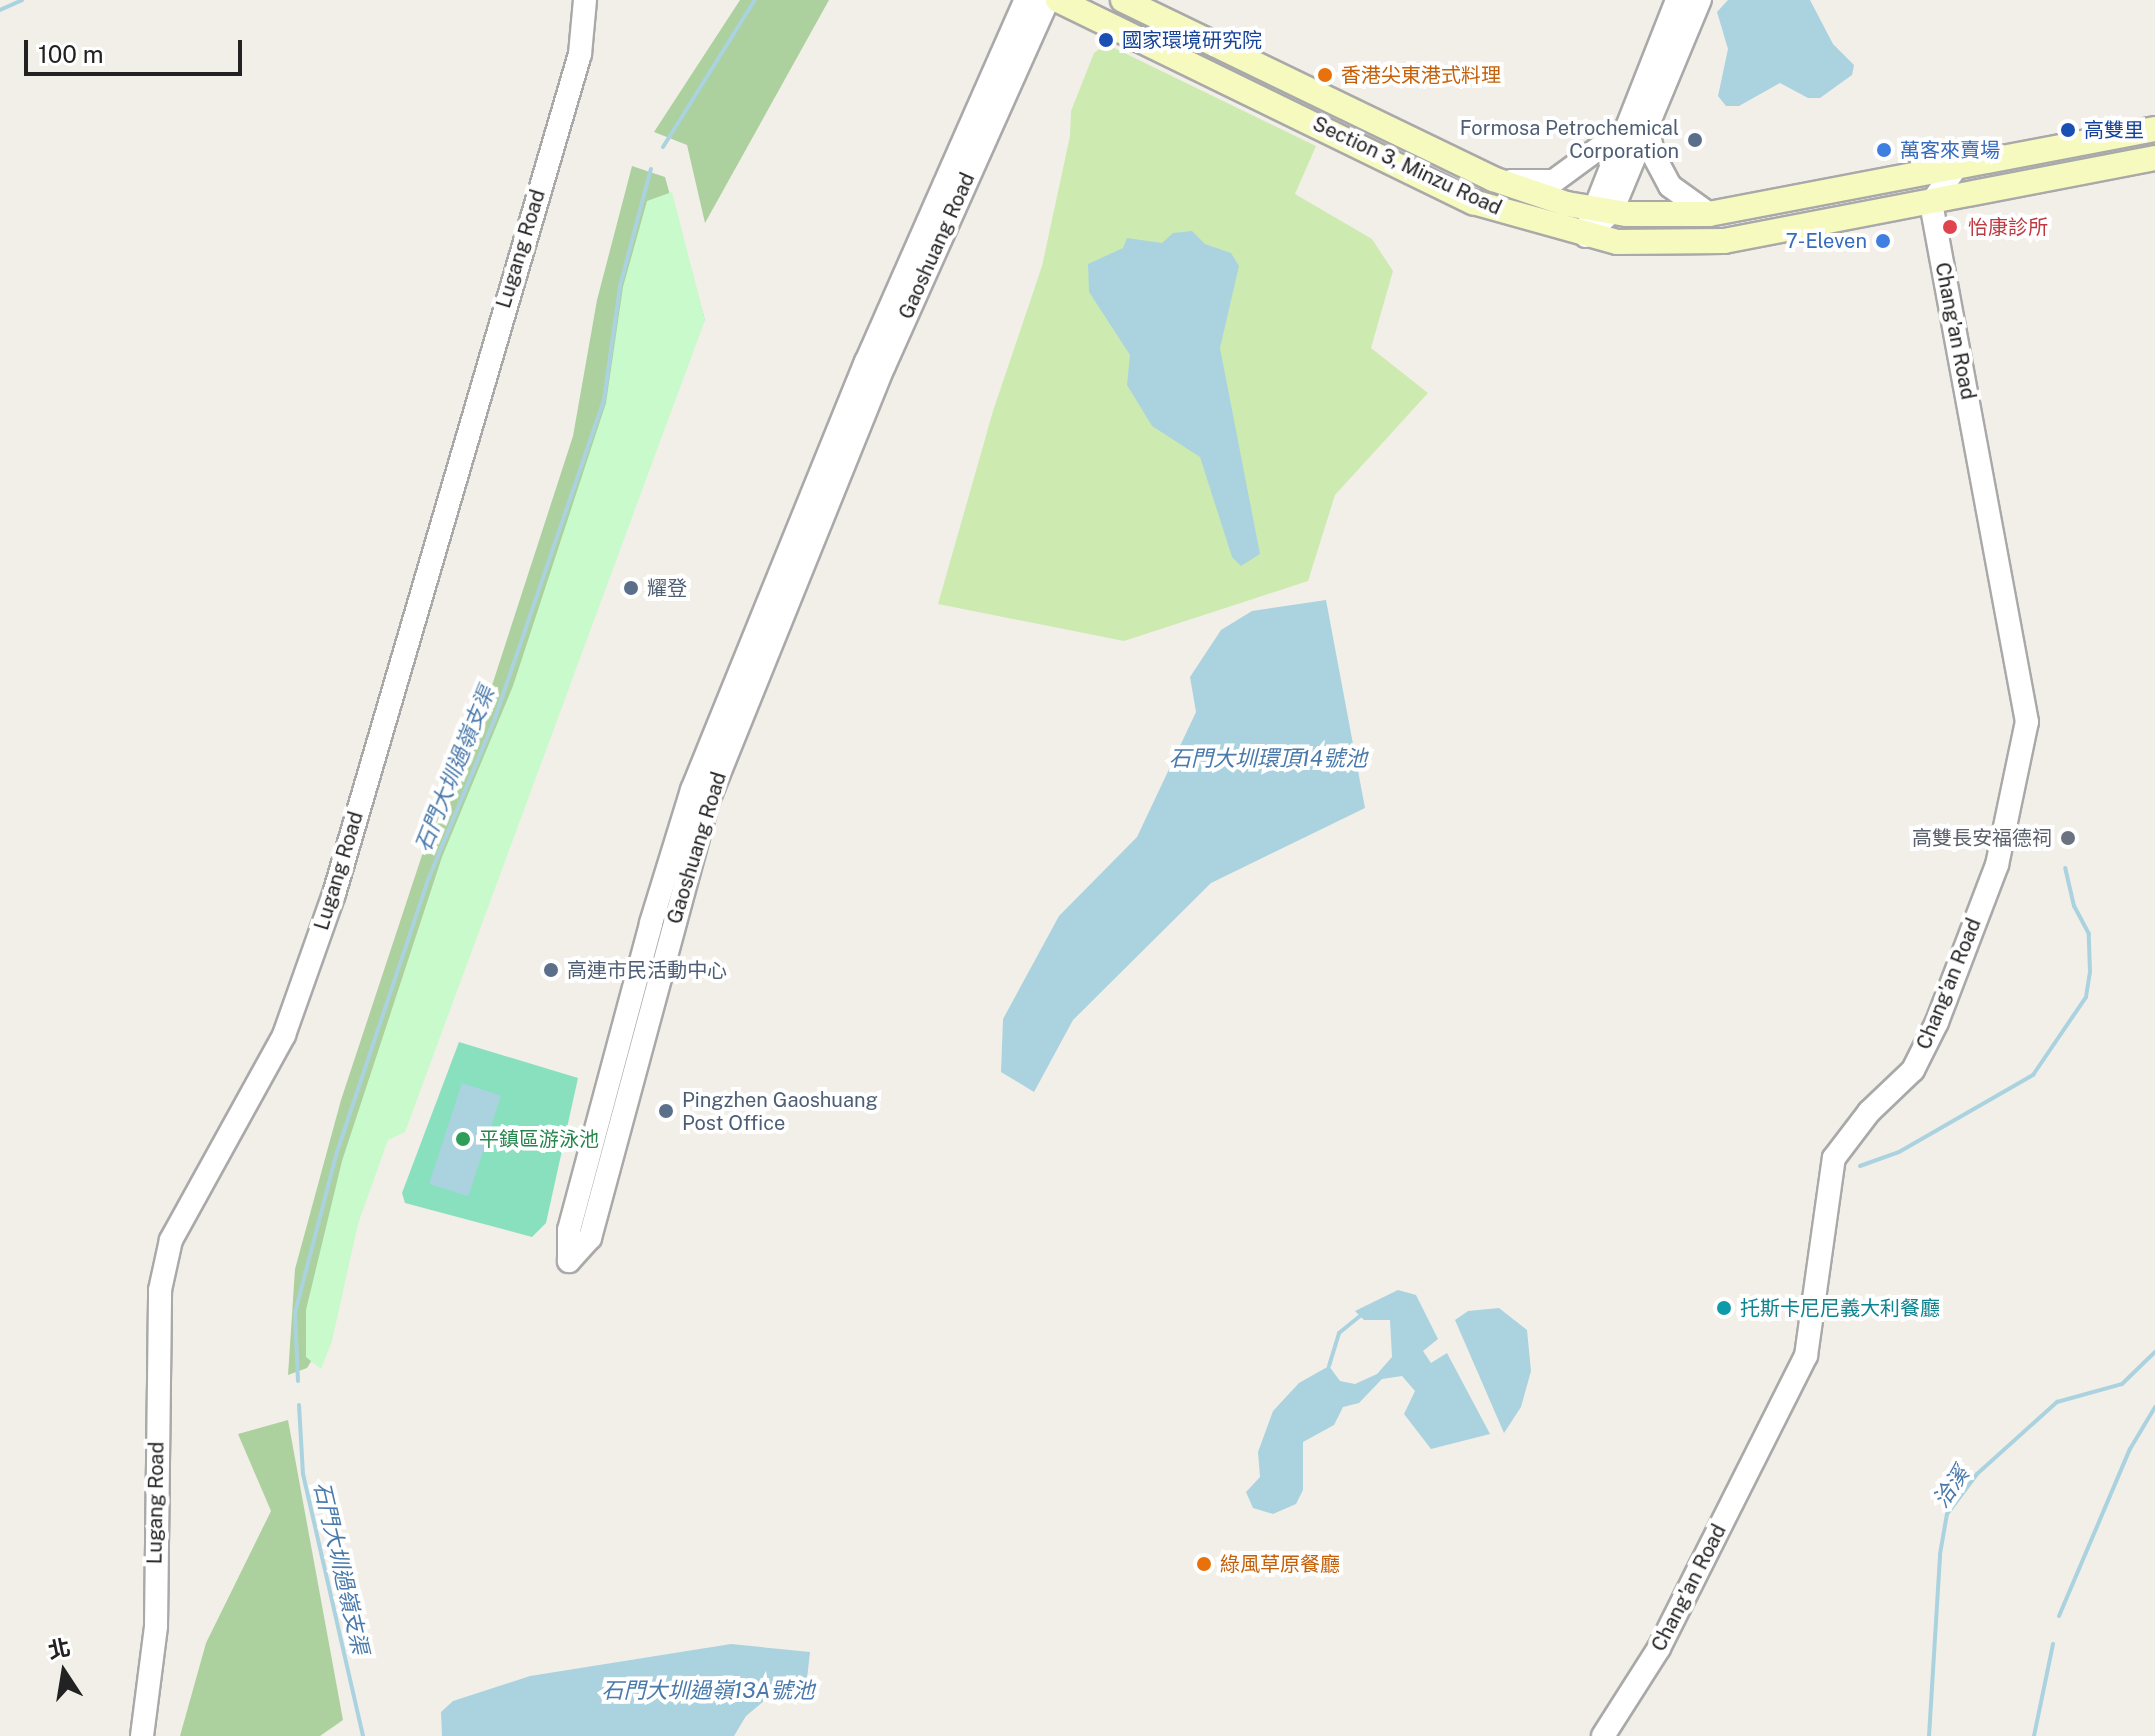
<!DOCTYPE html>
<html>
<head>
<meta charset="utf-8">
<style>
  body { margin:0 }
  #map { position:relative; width:2155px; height:1736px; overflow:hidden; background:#f2efe9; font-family:"Public Sans","Noto Sans TC",sans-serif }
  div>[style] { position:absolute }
  .grass>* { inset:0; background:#cdebb0 }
  .forest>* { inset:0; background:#add19e }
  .park>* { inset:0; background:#c8facc }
  .pitch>* { inset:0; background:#88e0be }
  .water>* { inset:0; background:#aad3df; transform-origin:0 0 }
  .stream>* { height:4px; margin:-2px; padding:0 2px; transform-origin:2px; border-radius:2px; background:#aad3df }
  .roads { filter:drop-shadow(2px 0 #a9a9a9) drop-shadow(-2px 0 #a9a9a9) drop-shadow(0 2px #a9a9a9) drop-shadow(0 -2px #a9a9a9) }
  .tertiary>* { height:22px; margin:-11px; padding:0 11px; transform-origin:11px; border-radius:11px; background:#fff }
  .secondary>* { height:24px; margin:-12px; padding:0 12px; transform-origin:12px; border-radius:12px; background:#f7fabf }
  .dots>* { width:22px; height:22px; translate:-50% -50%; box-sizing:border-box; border:4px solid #fff; border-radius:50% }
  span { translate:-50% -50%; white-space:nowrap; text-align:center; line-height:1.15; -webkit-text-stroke:8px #fff; paint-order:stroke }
  .transit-label { font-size:20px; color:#164399 }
  .left { translate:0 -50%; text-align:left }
  .food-label { font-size:20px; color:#c56008 }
  .service-label { font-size:20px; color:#4e5e75 }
  .right { translate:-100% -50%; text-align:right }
  .shop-label { font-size:20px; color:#366cbe }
  .street-label { font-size:20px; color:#222 }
  .health-label { font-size:20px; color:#be3a42 }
  .worship-label { font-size:20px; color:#5b616d }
  .leisure-label { font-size:20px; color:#27864d }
  .culture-label { font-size:20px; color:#0d838f }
  .water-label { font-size:22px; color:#4a7aab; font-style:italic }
  .north { position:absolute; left:24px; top:1632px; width:80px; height:80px; -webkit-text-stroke:6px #fff; paint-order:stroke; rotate:348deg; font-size:22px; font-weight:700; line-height:32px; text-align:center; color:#222 }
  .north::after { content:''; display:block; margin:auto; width:28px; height:36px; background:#222; clip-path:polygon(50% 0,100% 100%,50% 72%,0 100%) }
  .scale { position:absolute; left:24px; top:40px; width:218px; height:36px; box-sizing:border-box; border:4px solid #222; border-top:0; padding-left:10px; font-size:24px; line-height:28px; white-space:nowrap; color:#222; -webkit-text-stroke:6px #fff; paint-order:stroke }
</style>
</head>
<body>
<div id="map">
  <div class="grass">
    <div style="clip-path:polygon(1106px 44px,1316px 146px,1295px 194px,1372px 239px,1393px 271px,1371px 348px,1428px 393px,1335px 495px,1308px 581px,1124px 641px,938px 604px,993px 411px,1042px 266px,1070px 136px,1071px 111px,1094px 53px)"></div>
  </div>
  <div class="forest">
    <div style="clip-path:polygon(740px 0,829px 0,705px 223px,687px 145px,654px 132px)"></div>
    <div style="clip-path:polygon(632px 166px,665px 177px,705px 320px,657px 366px,378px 1119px,323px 1342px,307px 1368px,288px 1375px,295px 1269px,341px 1100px,428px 837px,484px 710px,573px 436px,597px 300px)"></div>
    <div style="clip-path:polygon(288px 1420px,343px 1720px,320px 1736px,180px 1736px,206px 1643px,271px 1511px,238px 1434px)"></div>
  </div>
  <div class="park">
    <div style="clip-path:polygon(672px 192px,705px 320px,405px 1132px,388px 1140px,358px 1224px,332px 1341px,321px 1369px,306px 1357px,306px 1310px,342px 1161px,442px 857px,513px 686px,606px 403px,623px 287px,647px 201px)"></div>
  </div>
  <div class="pitch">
    <div style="clip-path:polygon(459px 1042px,578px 1078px,546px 1223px,532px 1237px,405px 1203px,402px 1193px)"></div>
  </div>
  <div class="water">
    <div style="clip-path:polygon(1728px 0,1810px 0,1833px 44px,1854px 65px,1852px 75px,1820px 98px,1808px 98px,1780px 83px,1739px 106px,1726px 106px,1718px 96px,1728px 49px,1717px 12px)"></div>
    <div style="clip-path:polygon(1192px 231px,1205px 244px,1231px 253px,1239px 266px,1220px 348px,1260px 554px,1241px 566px,1232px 557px,1200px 457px,1152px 426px,1127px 385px,1130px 355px,1089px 292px,1088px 264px,1123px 248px,1127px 238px,1162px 243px,1173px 233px)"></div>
    <div style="clip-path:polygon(1326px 600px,1365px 808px,1211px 883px,1073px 1020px,1034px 1092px,1001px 1072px,1003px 1019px,1059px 916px,1137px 837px,1196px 712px,1190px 677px,1221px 630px,1252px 611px)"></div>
    <div style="left:462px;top:1083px;width:41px;height:106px;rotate:18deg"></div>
    <div style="clip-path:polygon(1398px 1290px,1416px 1295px,1438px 1339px,1423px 1351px,1431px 1363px,1447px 1353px,1490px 1434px,1431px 1449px,1404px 1414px,1415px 1391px,1402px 1376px,1382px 1379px,1359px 1403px,1343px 1407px,1334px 1425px,1303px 1442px,1303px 1490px,1296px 1504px,1273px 1514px,1253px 1508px,1246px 1492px,1260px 1477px,1258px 1452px,1273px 1411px,1299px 1383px,1329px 1366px,1340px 1381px,1355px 1384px,1377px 1374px,1392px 1357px,1390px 1320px,1364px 1320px,1355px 1311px)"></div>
    <div style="clip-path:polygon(1499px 1308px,1527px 1330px,1531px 1371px,1521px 1407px,1504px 1433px,1455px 1320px,1468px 1311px)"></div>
    <div style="clip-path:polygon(731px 1644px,810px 1652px,806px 1688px,764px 1701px,746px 1716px,734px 1736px,442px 1736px,441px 1712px,453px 1701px,530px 1676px)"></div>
  </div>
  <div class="stream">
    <div style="left:0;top:10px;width:24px;rotate:-24deg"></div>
    <div style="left:663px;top:147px;width:173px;rotate:-58deg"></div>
    <div style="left:1860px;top:1166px;width:41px;rotate:-19.7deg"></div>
    <div style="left:1899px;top:1152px;width:155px;rotate:-29.9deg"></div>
    <div style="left:2033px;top:1075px;width:94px;rotate:-55.8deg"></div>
    <div style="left:2086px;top:997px;width:25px;rotate:-81deg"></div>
    <div style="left:2090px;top:972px;width:38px;rotate:-92deg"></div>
    <div style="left:2089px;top:934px;width:32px;rotate:-118deg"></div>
    <div style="left:2074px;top:906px;width:39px;rotate:-103deg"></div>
    <div style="left:1329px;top:1366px;width:34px;rotate:-73deg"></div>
    <div style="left:1339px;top:1333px;width:27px;rotate:-39deg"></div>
    <div style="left:298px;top:1381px;width:68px;rotate:-92.5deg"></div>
    <div style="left:295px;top:1313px;width:166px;rotate:-75.4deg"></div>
    <div style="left:337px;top:1152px;width:287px;rotate:-71.5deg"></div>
    <div style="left:428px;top:880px;width:172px;rotate:-67.5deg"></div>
    <div style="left:494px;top:721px;width:340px;rotate:-71.1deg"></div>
    <div style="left:604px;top:399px;width:114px;rotate:-81.9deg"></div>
    <div style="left:620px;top:286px;width:121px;rotate:-75.2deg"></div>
    <div style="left:299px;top:1405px;width:69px;rotate:86.7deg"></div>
    <div style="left:303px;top:1474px;width:269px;rotate:77.1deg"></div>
    <div style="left:2059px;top:1616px;width:181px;rotate:-67deg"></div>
    <div style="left:2130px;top:1449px;width:49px;rotate:-59.2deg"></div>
    <div style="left:1929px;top:1736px;width:182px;rotate:-86.5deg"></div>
    <div style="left:1940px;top:1554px;width:41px;rotate:-80.1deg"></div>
    <div style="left:1947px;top:1514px;width:50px;rotate:-53.1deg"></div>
    <div style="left:1977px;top:1474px;width:108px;rotate:-42deg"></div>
    <div style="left:2057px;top:1402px;width:67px;rotate:-15.5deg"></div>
    <div style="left:2122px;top:1384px;width:46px;rotate:-44.1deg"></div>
    <div style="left:2034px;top:1736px;width:94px;rotate:-78.3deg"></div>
  </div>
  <div class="roads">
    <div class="tertiary">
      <div style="left:1646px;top:120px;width:35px;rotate:78deg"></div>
      <div style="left:1653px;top:154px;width:36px;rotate:62deg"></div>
      <div style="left:1670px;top:186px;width:48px;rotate:35.7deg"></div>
      <div style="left:1511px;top:181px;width:43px"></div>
      <div style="left:1554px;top:181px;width:83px;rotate:-36.2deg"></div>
      <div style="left:1588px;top:226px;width:243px;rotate:-68.5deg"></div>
      <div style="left:1586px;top:236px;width:36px;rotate:-44deg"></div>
      <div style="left:1612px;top:211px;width:229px;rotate:-67.4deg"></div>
      <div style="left:569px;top:1261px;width:31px;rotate:-48deg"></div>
      <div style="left:590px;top:1238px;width:453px;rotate:-74.9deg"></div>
      <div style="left:708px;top:801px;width:469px;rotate:-68deg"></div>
      <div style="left:884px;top:366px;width:401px;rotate:-65.9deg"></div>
      <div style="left:569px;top:1261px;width:31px;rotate:-90deg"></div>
      <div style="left:569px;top:1230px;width:318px;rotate:-75deg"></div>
      <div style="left:651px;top:923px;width:139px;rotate:-72.9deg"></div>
      <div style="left:692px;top:790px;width:462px;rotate:-67.9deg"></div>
      <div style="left:866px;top:362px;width:396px;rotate:-66.2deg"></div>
      <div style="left:142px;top:1736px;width:111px;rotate:-82.7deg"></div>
      <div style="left:156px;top:1626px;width:336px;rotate:-89.3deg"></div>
      <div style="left:160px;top:1290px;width:51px;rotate:-77.6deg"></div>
      <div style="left:171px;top:1240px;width:234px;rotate:-61.1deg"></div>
      <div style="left:284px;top:1035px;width:150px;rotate:-70.5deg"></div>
      <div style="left:334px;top:894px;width:875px;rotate:-73.68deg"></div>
      <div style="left:580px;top:54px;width:54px;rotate:-84.7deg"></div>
      <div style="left:1603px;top:1736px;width:104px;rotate:-57.5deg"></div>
      <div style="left:1659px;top:1648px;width:327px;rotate:-63.3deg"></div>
      <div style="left:1806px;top:1356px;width:200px;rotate:-82deg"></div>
      <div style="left:1834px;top:1158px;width:58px;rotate:-52.7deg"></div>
      <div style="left:1869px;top:1112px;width:61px;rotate:-43.7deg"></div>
      <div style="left:1913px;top:1070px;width:54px;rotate:-63.4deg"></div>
      <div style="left:1937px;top:1022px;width:168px;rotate:-69.1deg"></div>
      <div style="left:1997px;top:865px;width:146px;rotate:-78.2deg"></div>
      <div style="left:2027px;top:722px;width:528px;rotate:-100.48deg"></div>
      <div style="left:1931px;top:203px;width:42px;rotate:-54.8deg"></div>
    </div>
    <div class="secondary">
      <div style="left:1058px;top:0;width:462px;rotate:26deg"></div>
      <div style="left:1473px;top:202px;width:149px;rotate:15.5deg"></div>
      <div style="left:1617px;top:242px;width:107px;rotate:-0.5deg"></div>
      <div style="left:1724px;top:241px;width:439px;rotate:-10.9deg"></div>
      <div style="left:1123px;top:0;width:411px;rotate:25.8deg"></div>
      <div style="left:1493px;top:179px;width:78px;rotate:18.7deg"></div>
      <div style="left:1567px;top:204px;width:61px;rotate:9.5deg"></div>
      <div style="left:1627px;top:214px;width:82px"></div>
      <div style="left:1709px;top:214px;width:454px;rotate:-10.8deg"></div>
    </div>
  </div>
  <div class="dots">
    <div style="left:1106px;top:40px;background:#1a4fb4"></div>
    <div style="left:1325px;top:75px;background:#e8710a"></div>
    <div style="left:2068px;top:130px;background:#1a4fb4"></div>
    <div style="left:1695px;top:140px;background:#5c6f8a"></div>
    <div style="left:1884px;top:150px;background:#3f7fe0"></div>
    <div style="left:1950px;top:227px;background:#e0444e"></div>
    <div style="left:1883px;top:241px;background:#3f7fe0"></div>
    <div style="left:631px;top:588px;background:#5c6f8a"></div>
    <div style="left:2068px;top:838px;background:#6b7280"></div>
    <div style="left:551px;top:970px;background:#5c6f8a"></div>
    <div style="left:666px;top:1111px;background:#5c6f8a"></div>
    <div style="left:463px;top:1139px;background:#2e9e5b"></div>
    <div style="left:1724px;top:1308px;background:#0f9aa8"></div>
    <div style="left:1204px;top:1564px;background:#e8710a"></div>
  </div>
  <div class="transit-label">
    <span class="left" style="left:1122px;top:40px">國家環境研究院</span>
    <span class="left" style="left:2084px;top:130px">高雙里</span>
  </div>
  <div class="food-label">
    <span class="left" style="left:1341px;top:75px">香港尖東港式料理</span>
    <span class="left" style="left:1220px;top:1564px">綠風草原餐廳</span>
  </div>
  <div class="service-label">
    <span class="right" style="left:1679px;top:140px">Formosa Petrochemical<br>Corporation</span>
    <span class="left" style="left:647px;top:588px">耀登</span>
    <span class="left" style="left:567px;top:970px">高連市民活動中心</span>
    <span class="left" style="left:682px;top:1112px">Pingzhen Gaoshuang<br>Post Office</span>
  </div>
  <div class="shop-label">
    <span class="left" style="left:1900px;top:150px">萬客來賣場</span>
    <span class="right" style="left:1867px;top:241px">7-Eleven</span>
  </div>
  <div class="street-label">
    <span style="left:1407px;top:166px;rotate:25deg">Section 3, Minzu Road</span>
    <span style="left:937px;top:246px;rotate:-66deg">Gaoshuang Road</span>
    <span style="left:521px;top:249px;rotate:-73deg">Lugang Road</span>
    <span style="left:1955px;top:331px;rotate:79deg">Chang'an Road</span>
    <span style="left:697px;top:848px;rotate:-73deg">Gaoshuang Road</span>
    <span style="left:339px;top:871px;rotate:-73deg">Lugang Road</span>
    <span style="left:1949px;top:984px;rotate:-68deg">Chang'an Road</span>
    <span style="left:156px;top:1503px;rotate:-89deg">Lugang Road</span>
    <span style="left:1689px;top:1588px;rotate:-63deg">Chang'an Road</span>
  </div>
  <div class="health-label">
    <span class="left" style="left:1968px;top:227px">怡康診所</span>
  </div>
  <div class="worship-label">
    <span class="right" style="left:2052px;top:838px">高雙長安福德祠</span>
  </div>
  <div class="leisure-label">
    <span class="left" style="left:479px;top:1139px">平鎮區游泳池</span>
  </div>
  <div class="culture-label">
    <span class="left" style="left:1740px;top:1308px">托斯卡尼尼義大利餐廳</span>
  </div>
  <div class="water-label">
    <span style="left:1268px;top:759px">石門大圳環頂14號池</span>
    <span style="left:455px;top:769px;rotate:-68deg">石門大圳過嶺支渠</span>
    <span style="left:1951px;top:1487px;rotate:-55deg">洽溪</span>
    <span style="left:341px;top:1568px;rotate:77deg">石門大圳過嶺支渠</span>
    <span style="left:708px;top:1691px">石門大圳過嶺13A號池</span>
  </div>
  <div class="north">北</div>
  <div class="scale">100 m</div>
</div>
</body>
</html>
